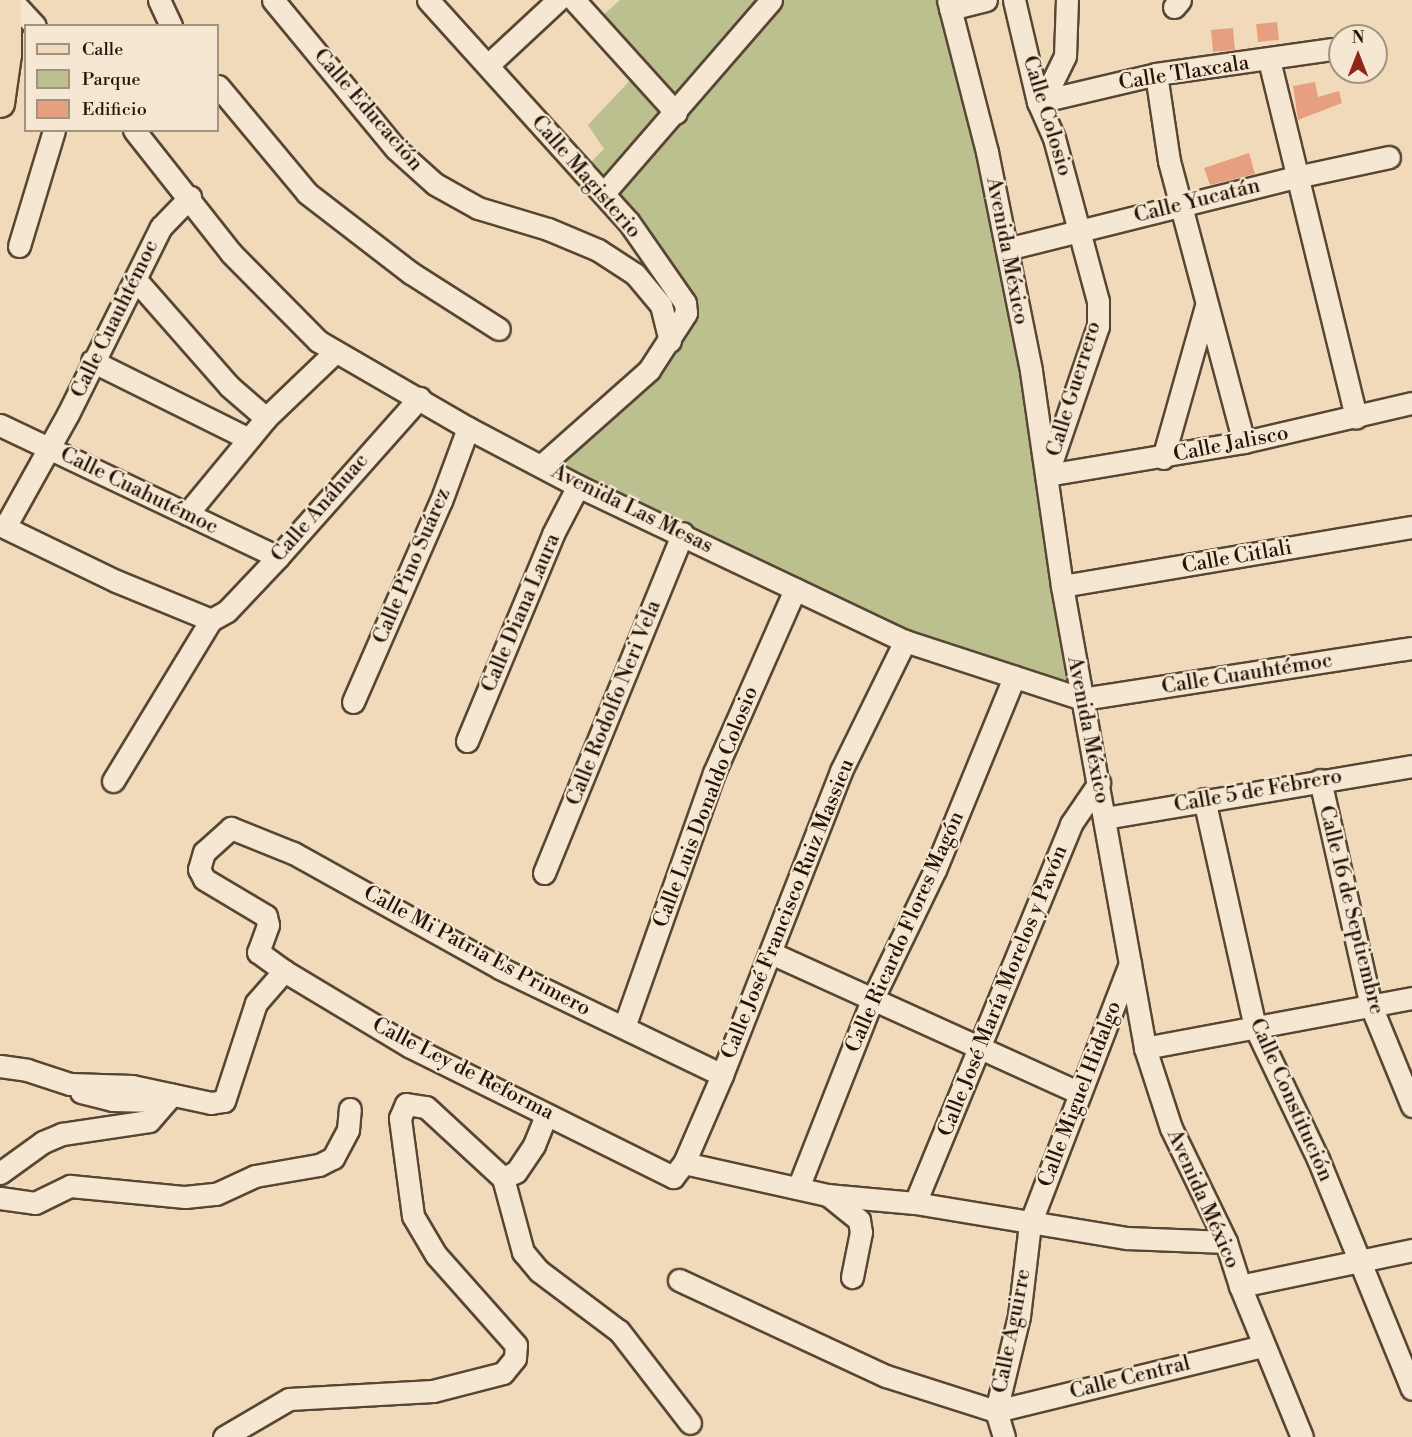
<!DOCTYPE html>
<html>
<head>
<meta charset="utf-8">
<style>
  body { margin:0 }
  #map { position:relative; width:1412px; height:1437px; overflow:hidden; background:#f0dab9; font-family:"Libre Bodoni",serif }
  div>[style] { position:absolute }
  .green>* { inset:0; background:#bcbf8e }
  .building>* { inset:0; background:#e69f80; transform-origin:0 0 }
  .roads { filter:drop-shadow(2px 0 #584634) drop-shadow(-2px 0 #584634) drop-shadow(0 2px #584634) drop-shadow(0 -2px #584634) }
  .minor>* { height:21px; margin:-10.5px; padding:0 10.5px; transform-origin:10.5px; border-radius:10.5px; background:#f5e7d2 }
  .major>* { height:27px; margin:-13.5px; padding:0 13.5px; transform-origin:13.5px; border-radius:13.5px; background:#f0dab9 }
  span { translate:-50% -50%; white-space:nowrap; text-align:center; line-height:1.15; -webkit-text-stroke:4.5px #f5e7d2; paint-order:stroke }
  .street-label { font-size:21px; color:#261407 }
  .legend { position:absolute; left:24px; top:24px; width:195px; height:108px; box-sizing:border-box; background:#f5e7d2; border:2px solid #a29381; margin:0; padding:8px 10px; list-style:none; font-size:18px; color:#261407 }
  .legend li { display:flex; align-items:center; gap:12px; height:30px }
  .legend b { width:30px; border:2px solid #a29381 }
  .north { position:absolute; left:1328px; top:24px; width:60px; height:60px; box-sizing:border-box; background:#f5e7d2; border:2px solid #a29381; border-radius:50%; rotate:0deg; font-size:16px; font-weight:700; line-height:24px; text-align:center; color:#261407 }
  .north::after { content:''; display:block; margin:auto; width:21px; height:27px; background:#8f2418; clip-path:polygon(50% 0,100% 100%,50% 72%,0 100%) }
</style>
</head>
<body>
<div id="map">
  <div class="green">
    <div style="clip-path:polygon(620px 0,948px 0,987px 152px,1082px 699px,905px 641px,542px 465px,592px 421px,686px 313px,582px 171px,604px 149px,588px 125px,637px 73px,594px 23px)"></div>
  </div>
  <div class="building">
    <div style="left:1277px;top:22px;width:18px;height:21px;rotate:84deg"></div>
    <div style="left:1233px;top:28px;width:22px;height:22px;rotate:85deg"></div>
    <div style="clip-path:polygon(1315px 82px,1318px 97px,1339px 91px,1342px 103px,1298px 120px,1293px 86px)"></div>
    <div style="clip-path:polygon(1249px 153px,1255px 174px,1210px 185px,1204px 168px)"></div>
  </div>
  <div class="roads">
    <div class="minor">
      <div style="left:11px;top:0;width:35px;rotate:47deg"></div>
      <div style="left:159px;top:0;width:29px;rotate:65deg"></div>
      <div style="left:273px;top:0;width:193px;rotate:50.5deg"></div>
      <div style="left:396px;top:149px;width:52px;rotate:41.9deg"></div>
      <div style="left:435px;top:184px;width:49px;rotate:29.2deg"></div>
      <div style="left:478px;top:208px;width:73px;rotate:16.7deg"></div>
      <div style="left:548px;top:229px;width:54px;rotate:22.8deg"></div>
      <div style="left:598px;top:250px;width:44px;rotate:33deg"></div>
      <div style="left:635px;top:274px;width:40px;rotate:50deg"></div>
      <div style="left:661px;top:305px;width:37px;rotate:76deg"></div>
      <div style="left:428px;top:0;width:298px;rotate:47.9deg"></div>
      <div style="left:628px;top:221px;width:100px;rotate:55.2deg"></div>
      <div style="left:685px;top:303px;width:10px;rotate:84deg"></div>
      <div style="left:686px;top:313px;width:68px;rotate:123deg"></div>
      <div style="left:649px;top:370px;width:143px;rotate:138.4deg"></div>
      <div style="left:574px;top:0;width:152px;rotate:47.9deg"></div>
      <div style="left:948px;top:0;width:157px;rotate:75.6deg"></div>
      <div style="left:987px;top:152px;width:223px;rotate:78.6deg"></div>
      <div style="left:1031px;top:371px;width:217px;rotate:81.8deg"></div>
      <div style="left:1062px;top:586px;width:469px;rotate:79.8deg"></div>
      <div style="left:1145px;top:1048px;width:84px;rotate:72deg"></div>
      <div style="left:1171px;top:1128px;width:127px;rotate:64.2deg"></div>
      <div style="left:1226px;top:1242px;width:46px;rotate:72.3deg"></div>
      <div style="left:1240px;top:1286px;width:163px;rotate:67.7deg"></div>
      <div style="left:1014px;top:0;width:105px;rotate:76.8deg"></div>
      <div style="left:1038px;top:102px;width:39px;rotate:66deg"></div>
      <div style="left:1054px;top:138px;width:169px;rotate:74.9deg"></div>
      <div style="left:1098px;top:301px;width:25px;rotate:90deg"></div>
      <div style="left:1098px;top:326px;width:157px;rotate:108.9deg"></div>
      <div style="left:1047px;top:475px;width:200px;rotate:-9.5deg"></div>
      <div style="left:1244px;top:442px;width:172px;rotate:-13.1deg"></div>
      <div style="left:1174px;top:7px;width:9px;rotate:-49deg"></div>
      <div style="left:950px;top:9px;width:37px;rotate:-14deg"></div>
      <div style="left:1269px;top:60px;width:368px;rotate:76.3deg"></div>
      <div style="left:488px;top:65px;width:96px;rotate:-42.9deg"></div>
      <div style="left:1156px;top:74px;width:88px;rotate:81.5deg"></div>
      <div style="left:1169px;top:161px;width:291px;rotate:75.1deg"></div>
      <div style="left:218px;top:86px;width:139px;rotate:50.2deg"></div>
      <div style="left:307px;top:193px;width:131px;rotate:37.6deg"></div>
      <div style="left:411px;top:273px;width:104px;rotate:32.5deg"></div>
      <div style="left:1044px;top:99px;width:48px;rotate:-64deg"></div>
      <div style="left:1065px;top:56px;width:56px;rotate:-88deg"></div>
      <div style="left:1038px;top:102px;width:121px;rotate:-13.3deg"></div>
      <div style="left:1156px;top:74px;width:177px;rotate:-8.1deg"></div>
      <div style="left:134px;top:130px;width:157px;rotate:51.7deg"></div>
      <div style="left:231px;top:253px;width:124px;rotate:45.3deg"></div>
      <div style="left:318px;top:341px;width:173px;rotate:30.1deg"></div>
      <div style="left:468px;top:428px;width:124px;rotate:27.8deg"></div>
      <div style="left:578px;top:486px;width:362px;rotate:25.4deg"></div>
      <div style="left:905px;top:641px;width:186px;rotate:18.1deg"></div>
      <div style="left:1082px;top:699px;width:334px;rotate:-8.8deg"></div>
      <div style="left:604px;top:193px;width:255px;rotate:-49.1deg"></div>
      <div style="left:19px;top:246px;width:121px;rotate:-73.2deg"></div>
      <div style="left:1007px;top:249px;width:298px;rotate:-14deg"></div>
      <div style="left:1296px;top:177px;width:95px;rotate:-12.1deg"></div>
      <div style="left:136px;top:280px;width:141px;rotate:48.7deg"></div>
      <div style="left:229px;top:386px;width:49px;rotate:40.9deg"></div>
      <div style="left:92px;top:361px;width:175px;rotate:26.4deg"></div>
      <div style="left:0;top:425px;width:308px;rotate:25.4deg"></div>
      <div style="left:1163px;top:458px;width:158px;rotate:-74.2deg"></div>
      <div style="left:187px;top:514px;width:124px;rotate:-50.5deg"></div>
      <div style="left:266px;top:418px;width:95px;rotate:-43.7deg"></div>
      <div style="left:0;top:525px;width:129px;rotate:25.8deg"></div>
      <div style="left:116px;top:581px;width:103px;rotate:22.3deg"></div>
      <div style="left:211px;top:620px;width:18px;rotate:-29deg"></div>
      <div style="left:227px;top:611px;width:74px;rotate:-46.6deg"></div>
      <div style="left:278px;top:557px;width:213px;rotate:-48.4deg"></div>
      <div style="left:5px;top:527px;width:129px;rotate:-60.9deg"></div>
      <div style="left:68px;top:414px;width:209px;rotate:-63.6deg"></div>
      <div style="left:161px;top:227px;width:42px;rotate:-46deg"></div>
      <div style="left:1062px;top:586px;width:355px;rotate:-9.6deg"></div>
      <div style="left:353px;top:702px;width:219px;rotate:-66.4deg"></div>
      <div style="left:441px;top:501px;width:78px;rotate:-69.7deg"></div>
      <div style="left:467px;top:741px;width:224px;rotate:-67.4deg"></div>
      <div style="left:553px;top:534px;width:54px;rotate:-62.5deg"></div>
      <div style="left:1320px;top:780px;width:232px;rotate:77.3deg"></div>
      <div style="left:1371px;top:1006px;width:108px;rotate:67.7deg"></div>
      <div style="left:113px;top:781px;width:188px;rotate:-58.7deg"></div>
      <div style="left:1204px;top:799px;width:234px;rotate:77.4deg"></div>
      <div style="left:1255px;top:1027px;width:146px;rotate:64.5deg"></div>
      <div style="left:1318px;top:1159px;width:248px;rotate:67.8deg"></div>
      <div style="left:1105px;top:818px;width:311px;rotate:-9.6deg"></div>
      <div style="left:544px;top:873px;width:367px;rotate:-67.8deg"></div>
      <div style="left:771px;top:953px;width:339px;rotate:24.4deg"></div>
      <div style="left:624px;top:1027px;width:269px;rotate:-70.5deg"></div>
      <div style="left:714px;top:773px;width:201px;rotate:-66.2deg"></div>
      <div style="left:1145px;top:1048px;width:272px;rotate:-10.6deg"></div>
      <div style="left:0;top:1066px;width:27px;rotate:8deg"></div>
      <div style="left:27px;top:1070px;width:45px;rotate:18deg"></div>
      <div style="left:70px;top:1084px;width:62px;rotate:1.8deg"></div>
      <div style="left:132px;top:1086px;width:81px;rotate:12.1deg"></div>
      <div style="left:211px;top:1103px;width:13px;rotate:-9deg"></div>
      <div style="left:224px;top:1101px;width:103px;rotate:-71.9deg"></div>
      <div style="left:256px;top:1003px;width:43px;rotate:-48.8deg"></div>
      <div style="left:722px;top:1075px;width:246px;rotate:-154.3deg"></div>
      <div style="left:500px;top:968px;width:237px;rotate:-150.9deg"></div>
      <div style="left:293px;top:853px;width:67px;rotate:-158deg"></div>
      <div style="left:231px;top:828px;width:36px;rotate:138deg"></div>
      <div style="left:204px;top:852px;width:18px;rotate:106deg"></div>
      <div style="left:199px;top:869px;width:11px;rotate:63deg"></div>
      <div style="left:204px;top:879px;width:72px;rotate:30.8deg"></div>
      <div style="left:266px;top:916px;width:9px;rotate:77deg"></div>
      <div style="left:268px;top:925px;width:29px;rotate:110deg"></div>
      <div style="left:258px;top:952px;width:32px;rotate:36deg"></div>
      <div style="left:284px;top:971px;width:146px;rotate:31deg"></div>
      <div style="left:409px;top:1046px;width:295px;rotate:26.4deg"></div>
      <div style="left:673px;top:1177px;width:18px;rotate:-52deg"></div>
      <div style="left:684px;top:1163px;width:96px;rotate:-66.6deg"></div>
      <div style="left:722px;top:1075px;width:326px;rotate:-68.6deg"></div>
      <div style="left:841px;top:771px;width:145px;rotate:-63.8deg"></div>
      <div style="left:81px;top:1092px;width:32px;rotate:14deg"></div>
      <div style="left:112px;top:1100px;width:44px;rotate:1.3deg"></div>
      <div style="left:684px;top:1163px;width:147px;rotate:12.6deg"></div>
      <div style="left:827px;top:1195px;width:88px;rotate:5.2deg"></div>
      <div style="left:915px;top:1203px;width:215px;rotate:9.4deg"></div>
      <div style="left:1127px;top:1238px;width:99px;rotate:2.3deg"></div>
      <div style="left:0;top:1173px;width:53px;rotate:-35.8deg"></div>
      <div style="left:43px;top:1142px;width:21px;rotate:-23deg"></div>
      <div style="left:62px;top:1134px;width:88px;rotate:-8.5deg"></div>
      <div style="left:149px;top:1121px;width:35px;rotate:-49deg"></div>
      <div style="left:503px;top:1178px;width:77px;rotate:74.9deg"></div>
      <div style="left:523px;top:1252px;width:25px;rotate:50deg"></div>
      <div style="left:539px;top:1271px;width:100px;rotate:36.9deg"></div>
      <div style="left:619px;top:1331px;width:116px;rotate:52.3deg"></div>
      <div style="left:798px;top:1188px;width:204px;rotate:-68.5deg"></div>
      <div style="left:873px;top:998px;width:142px;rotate:-64.2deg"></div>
      <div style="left:935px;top:870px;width:209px;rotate:-67.7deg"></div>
      <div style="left:828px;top:1195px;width:40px;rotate:39deg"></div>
      <div style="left:859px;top:1220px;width:12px;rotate:81deg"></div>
      <div style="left:861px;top:1232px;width:46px;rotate:101.3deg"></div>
      <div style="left:0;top:1198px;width:35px;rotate:8deg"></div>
      <div style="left:35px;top:1203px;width:39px;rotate:-26deg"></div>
      <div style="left:70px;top:1186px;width:116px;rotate:5.5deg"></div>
      <div style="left:185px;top:1197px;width:31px;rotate:-6deg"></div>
      <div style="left:216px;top:1194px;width:43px;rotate:-24.8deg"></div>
      <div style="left:255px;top:1176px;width:65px;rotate:-9.8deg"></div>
      <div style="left:319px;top:1165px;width:16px;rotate:-27deg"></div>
      <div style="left:333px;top:1158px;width:32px;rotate:-62deg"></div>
      <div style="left:348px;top:1130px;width:21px;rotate:-85deg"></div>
      <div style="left:915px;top:1203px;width:410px;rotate:-67.6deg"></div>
      <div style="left:1071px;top:824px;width:50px;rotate:-55.7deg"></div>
      <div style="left:679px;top:1280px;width:228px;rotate:24.9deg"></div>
      <div style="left:886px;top:1376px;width:115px;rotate:17.7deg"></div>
      <div style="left:996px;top:1411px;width:275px;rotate:-13.7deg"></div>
      <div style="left:1240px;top:1286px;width:176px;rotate:-11.8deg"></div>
      <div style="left:224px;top:1437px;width:75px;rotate:-30.3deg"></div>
      <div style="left:289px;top:1399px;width:144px;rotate:-3.2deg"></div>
      <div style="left:433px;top:1391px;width:72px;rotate:-14.4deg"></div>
      <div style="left:503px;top:1373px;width:19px;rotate:-51deg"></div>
      <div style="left:515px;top:1358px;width:13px;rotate:-86deg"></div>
      <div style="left:516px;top:1345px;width:120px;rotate:-131.6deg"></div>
      <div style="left:436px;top:1255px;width:45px;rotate:-120.5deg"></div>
      <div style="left:413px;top:1216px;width:99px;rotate:-97.6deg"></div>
      <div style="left:400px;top:1118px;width:15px;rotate:-67deg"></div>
      <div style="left:406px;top:1104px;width:20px;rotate:9deg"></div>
      <div style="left:426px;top:1107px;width:105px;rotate:42.7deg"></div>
      <div style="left:503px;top:1178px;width:14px;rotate:-25deg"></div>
      <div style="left:516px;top:1172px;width:32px;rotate:-56deg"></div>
      <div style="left:534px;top:1145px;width:32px;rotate:-68deg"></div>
      <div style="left:1004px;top:1437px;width:27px;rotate:-107deg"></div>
      <div style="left:996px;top:1411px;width:98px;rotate:-76.4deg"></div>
      <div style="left:1019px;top:1316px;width:93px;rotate:-83.2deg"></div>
      <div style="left:1030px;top:1224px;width:279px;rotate:-69deg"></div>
    </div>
    <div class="major">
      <div style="left:0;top:103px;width:49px;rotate:-81.9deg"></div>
      <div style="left:7px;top:54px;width:54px;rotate:-90deg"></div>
    </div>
  </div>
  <div class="street-label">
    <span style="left:1184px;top:73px;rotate:-9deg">Calle Tlaxcala</span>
    <span style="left:368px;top:110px;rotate:49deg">Calle Educación</span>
    <span style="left:1047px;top:116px;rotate:73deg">Calle Colosio</span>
    <span style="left:586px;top:177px;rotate:49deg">Calle Magisterio</span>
    <span style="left:1197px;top:201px;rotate:-14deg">Calle Yucatán</span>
    <span style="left:1007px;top:251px;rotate:79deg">Avenida México</span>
    <span style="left:115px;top:319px;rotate:-64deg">Calle Cuauhtémoc</span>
    <span style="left:1074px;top:389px;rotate:-73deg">Calle Guerrero</span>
    <span style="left:1231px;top:444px;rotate:-11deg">Calle Jalisco</span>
    <span style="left:139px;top:491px;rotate:26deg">Calle Cuahutémoc</span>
    <span style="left:320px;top:508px;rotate:-49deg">Calle Anáhuac</span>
    <span style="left:632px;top:509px;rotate:26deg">Avenida Las Mesas</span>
    <span style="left:1237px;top:557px;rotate:-10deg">Calle Citlali</span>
    <span style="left:412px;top:566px;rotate:-67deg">Calle Pino Suárez</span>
    <span style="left:521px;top:613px;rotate:-67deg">Calle Diana Laura</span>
    <span style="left:1247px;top:674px;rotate:-9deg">Calle Cuauhtémoc</span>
    <span style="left:614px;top:703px;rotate:-68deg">Calle Rodolfo Neri Vela</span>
    <span style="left:1088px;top:730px;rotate:79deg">Avenida México</span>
    <span style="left:1258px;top:791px;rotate:-10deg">Calle 5 de Febrero</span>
    <span style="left:706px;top:807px;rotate:-69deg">Calle Luis Donaldo Colosio</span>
    <span style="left:788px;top:909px;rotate:-68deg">Calle José Francisco Ruiz Massieu</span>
    <span style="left:1351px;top:910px;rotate:76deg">Calle 16 de Septiembre</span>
    <span style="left:905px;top:932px;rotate:-66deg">Calle Ricardo Flores Magón</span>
    <span style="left:477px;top:951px;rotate:28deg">Calle Mi Patria Es Primero</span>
    <span style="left:1003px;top:991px;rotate:-68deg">Calle José María Morelos y Pavón</span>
    <span style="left:463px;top:1069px;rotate:27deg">Calle Ley de Reforma</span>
    <span style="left:1080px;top:1094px;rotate:-69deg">Calle Miguel Hidalgo</span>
    <span style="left:1291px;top:1100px;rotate:66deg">Calle Constitución</span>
    <span style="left:1203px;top:1199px;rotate:66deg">Avenida México</span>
    <span style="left:1012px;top:1331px;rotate:-79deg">Calle Aguirre</span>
    <span style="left:1130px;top:1378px;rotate:-14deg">Calle Central</span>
  </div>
  <ul class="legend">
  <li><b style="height:8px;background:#f0dab9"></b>Calle</li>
  <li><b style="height:16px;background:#bcbf8e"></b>Parque</li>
  <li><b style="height:16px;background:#e69f80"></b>Edificio</li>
  </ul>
  <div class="north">N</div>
</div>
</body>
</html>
